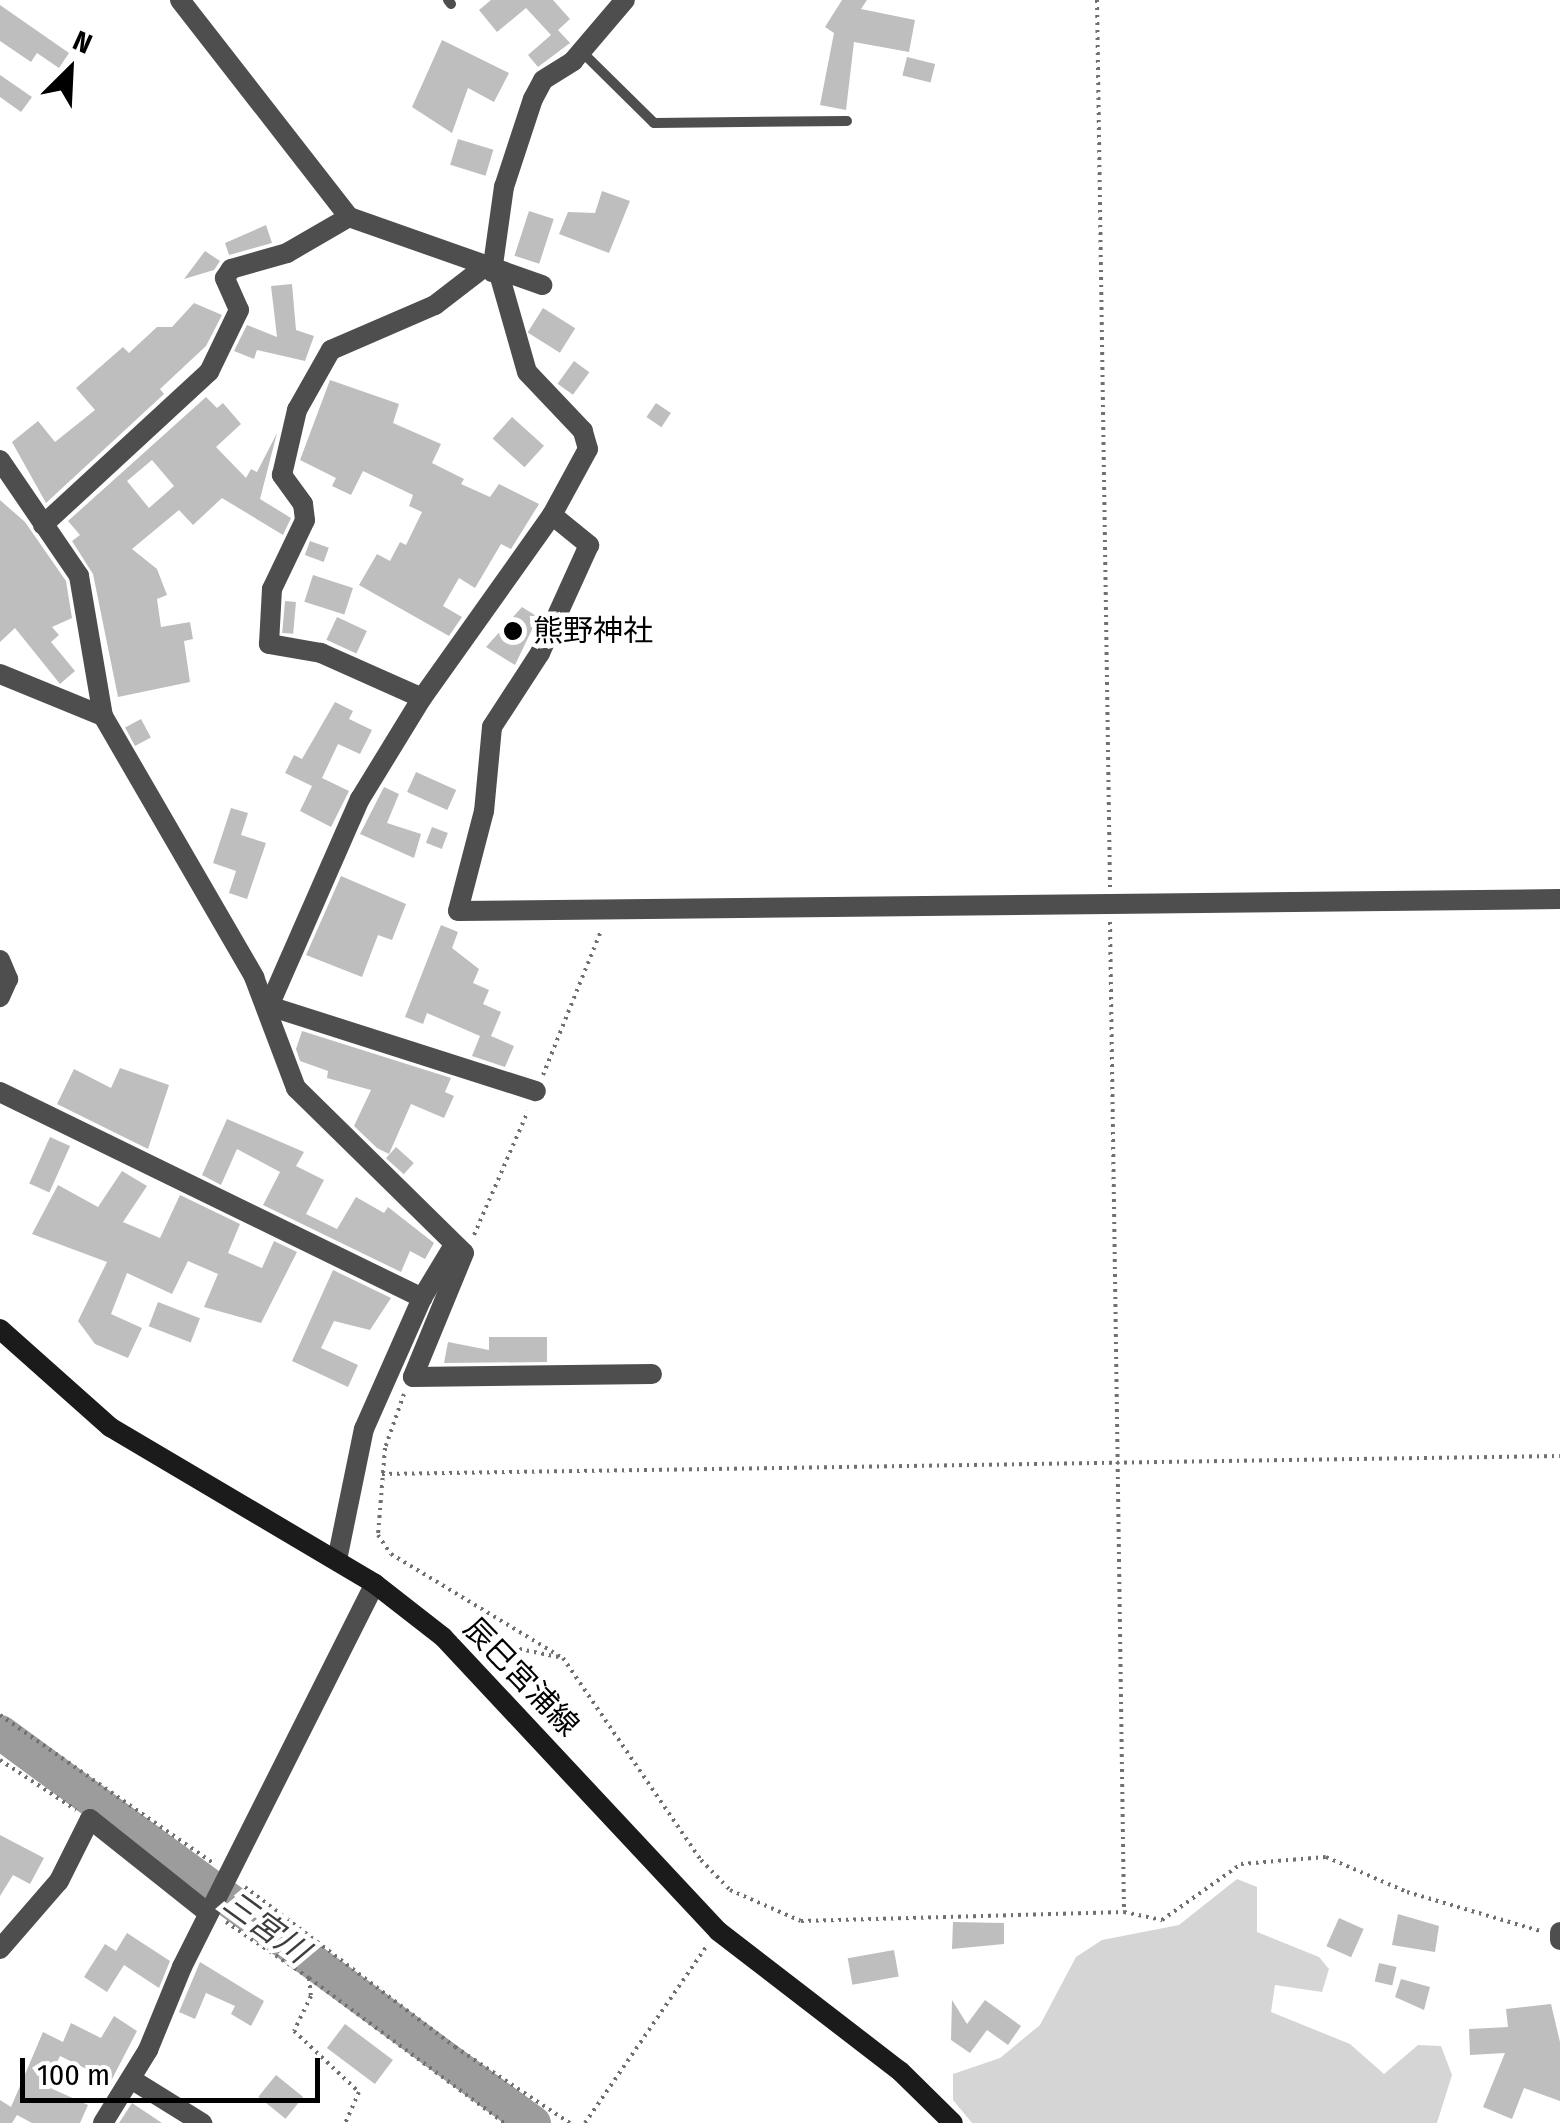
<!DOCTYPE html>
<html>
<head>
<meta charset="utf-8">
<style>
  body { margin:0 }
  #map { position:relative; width:1560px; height:2123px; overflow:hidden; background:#fff; font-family:"Fira Sans Condensed","Noto Sans JP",sans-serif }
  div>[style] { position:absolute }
  .green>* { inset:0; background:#d5d5d5 }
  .river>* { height:35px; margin:-17.5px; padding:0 17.5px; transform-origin:17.5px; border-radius:17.5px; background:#9c9c9c }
  .building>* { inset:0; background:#bebebe; transform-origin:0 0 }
  .path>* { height:4px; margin-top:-2px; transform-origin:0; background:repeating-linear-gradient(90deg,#707070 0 2.5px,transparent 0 7.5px) }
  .lane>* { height:10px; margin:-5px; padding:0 5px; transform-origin:5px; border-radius:5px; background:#4e4e4e }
  .street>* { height:20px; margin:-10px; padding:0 10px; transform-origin:10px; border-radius:10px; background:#4e4e4e }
  .secondary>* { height:20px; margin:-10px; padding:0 10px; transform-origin:10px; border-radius:10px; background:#1b1b1b }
  .dots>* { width:28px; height:28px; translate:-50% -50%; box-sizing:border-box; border:5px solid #fff; border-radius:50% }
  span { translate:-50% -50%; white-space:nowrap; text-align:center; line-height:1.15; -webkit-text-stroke:9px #fff; paint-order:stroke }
  .poi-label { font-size:30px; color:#000 }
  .left { translate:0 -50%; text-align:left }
  .street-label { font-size:30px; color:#000 }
  .water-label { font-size:32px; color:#3d3d3d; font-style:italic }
  .north { position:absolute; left:20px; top:20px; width:100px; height:100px; -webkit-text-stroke:8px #fff; paint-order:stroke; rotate:24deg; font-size:28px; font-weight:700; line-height:40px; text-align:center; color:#000 }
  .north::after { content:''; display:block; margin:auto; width:35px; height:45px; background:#000; clip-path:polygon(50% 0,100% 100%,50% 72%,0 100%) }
  .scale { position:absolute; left:20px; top:2058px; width:300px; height:45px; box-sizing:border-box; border:5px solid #000; border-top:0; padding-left:12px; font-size:30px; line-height:35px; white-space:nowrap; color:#000; -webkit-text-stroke:8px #fff; paint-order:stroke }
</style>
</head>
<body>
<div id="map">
  <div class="green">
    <div style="clip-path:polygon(1237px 1879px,1257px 1887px,1257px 1932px,1319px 1957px,1329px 1969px,1322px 1992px,1275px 1985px,1271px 2012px,1350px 2044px,1384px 2074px,1418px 2045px,1441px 2046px,1452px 2075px,1437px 2123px,972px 2123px,953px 2100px,953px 2074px,1000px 2058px,1040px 2025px,1076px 1957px,1102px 1940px,1179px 1925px)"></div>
  </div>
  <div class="river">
    <div style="left:0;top:1732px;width:661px;rotate:36.26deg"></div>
  </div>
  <div class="building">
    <div style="clip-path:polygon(491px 0,553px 0,570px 19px,558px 30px,570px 43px,538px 67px,528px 55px,551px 35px,526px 8px,497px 32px,479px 10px)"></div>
    <div style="clip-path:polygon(842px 0,867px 0,861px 9px,915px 20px,909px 52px,854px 42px,846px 110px,820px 105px,834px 33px,825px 27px)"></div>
    <div style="clip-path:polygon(0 5px,69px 53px,59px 68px,37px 53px,31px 62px,0 41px)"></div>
    <div style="clip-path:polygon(442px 40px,509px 73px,494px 102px,468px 88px,452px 133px,412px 107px)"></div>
    <div style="left:907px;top:57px;width:29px;height:19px;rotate:14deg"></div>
    <div style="clip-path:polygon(0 75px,32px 97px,21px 112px,0 97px)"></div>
    <div style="left:458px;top:139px;width:37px;height:27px;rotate:17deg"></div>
    <div style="clip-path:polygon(602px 191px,630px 201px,609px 253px,559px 234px,568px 212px,595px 213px)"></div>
    <div style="left:529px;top:211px;width:26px;height:47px;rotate:18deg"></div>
    <div style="clip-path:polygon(266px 225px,272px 243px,229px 255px,225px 243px)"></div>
    <div style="clip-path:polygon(205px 251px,220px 261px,214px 270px,184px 279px)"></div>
    <div style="clip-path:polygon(292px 284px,296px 330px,314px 336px,305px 361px,257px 350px,254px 359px,234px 351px,247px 325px,277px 337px,271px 286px)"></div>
    <div style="clip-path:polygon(194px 303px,222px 315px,206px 346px,160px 389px,164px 394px,46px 503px,12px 442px,38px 421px,55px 442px,95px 410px,76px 388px,123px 347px,129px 353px,157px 327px,172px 327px)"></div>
    <div style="left:543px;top:308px;width:38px;height:29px;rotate:32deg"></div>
    <div style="left:574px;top:361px;width:19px;height:28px;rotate:36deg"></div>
    <div style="clip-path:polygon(330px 380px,399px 404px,393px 423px,441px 444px,432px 463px,464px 479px,461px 484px,490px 497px,499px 484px,539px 504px,511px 549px,501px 544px,475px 588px,459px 578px,443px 606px,462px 617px,449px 636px,359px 585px,377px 554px,390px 561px,400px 542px,406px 545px,422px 512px,409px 506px,413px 495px,363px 471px,351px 495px,332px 486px,336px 478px,300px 460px)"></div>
    <div style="clip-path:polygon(evenodd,206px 397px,217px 408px,223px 403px,241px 424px,216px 447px,246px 478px,251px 469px,257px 472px,277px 433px,260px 499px,291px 518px,283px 535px,222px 498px,193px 525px,179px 510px,132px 549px,157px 569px,167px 595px,157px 599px,161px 627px,190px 622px,193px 639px,184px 641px,190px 682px,118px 697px,93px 574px,72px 541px,80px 535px,68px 521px,206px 397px,152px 460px,174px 486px,149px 508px,127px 481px,152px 460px)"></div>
    <div style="left:656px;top:403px;width:18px;height:17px;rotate:34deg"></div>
    <div style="left:512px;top:417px;width:43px;height:29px;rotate:42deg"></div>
    <div style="clip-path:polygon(0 500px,25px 522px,66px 581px,72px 618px,52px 627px,59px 635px,51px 642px,75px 671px,60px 684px,15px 628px,0 642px)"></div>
    <div style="left:310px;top:541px;width:20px;height:15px;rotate:20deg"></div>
    <div style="left:313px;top:575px;width:42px;height:28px;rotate:18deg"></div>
    <div style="left:285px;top:601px;width:11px;height:32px;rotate:5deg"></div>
    <div style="clip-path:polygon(522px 607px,538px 617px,515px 665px,486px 647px)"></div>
    <div style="left:337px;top:617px;width:33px;height:25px;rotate:25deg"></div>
    <div style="clip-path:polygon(335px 702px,353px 711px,349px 719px,372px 730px,360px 754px,338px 744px,322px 778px,349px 791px,331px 827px,300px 811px,312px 786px,285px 773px,294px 755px,302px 759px)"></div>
    <div style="left:141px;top:719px;width:21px;height:18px;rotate:62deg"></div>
    <div style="left:416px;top:772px;width:44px;height:22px;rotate:24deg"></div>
    <div style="clip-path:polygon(384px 787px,399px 794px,387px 823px,421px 834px,414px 858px,360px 834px)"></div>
    <div style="clip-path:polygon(231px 808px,248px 813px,241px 835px,266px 843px,247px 899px,229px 893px,236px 871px,213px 863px)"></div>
    <div style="left:432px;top:827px;width:17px;height:17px;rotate:21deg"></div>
    <div style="clip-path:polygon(341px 876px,406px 904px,392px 940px,378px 935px,362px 977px,306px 955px)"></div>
    <div style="clip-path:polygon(441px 925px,458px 932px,452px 948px,479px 969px,473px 983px,489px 990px,483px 1004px,501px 1012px,491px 1036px,514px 1046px,505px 1067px,472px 1056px,480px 1036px,427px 1013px,423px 1024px,405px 1017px)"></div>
    <div style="clip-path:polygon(302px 1031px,451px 1078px,445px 1092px,454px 1096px,444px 1118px,411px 1104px,389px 1154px,377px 1148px,354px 1126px,371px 1090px,327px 1078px,328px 1071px,300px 1061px,296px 1049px)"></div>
    <div style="clip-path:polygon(120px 1068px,169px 1085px,148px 1149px,57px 1104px,74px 1069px,111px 1088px)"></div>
    <div style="clip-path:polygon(227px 1119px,304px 1152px,296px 1166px,324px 1180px,306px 1214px,337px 1229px,356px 1197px,384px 1213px,388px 1207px,434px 1243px,425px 1259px,410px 1251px,401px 1272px,263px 1205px,280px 1172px,237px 1149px,221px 1185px,202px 1175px)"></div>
    <div style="left:50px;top:1137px;width:22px;height:51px;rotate:24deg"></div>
    <div style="left:396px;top:1147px;width:24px;height:15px;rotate:42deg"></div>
    <div style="clip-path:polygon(122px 1171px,147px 1186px,123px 1222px,160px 1238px,180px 1195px,240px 1224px,228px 1253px,262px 1268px,274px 1241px,297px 1252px,261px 1323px,204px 1307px,218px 1274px,188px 1261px,172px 1294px,127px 1273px,111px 1314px,142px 1328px,128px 1358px,95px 1344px,78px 1321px,107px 1262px,32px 1234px,58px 1185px,98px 1207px)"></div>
    <div style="clip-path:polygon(333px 1270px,391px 1298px,370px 1330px,334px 1321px,321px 1348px,358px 1365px,348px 1387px,292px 1361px)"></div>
    <div style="left:158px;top:1302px;width:45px;height:26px;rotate:21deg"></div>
    <div style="clip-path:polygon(489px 1337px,547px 1337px,547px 1362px,444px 1363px,448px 1342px,489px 1350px)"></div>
    <div style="clip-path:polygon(0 1835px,44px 1858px,30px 1884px,13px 1875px,0 1896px)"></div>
    <div style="clip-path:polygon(1398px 1914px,1439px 1926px,1435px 1952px,1392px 1945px)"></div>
    <div style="left:1339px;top:1918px;width:27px;height:31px;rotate:24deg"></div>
    <div style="clip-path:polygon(953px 1922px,1004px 1923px,1004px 1944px,952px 1949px)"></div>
    <div style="clip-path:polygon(127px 1933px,170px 1961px,159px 1988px,124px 1965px,107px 1992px,84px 1977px,105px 1944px,116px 1951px)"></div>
    <div style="left:894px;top:1950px;width:27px;height:47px;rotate:80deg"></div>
    <div style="clip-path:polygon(200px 1962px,264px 2001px,251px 2026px,231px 2014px,235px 2006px,206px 1993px,195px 2019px,179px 2012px)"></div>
    <div style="left:1379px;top:1963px;width:18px;height:19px;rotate:13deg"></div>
    <div style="clip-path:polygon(1401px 1979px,1430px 1987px,1424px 2010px,1395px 1997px)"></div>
    <div style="clip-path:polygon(952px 2000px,967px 2024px,985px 2000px,1021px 2026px,1008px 2045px,987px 2030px,970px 2053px,951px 2040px)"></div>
    <div style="clip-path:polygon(1551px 2004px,1560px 2042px,1560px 2101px,1524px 2088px,1512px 2119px,1483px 2107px,1505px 2053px,1470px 2055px,1469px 2029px,1508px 2027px,1506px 2009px)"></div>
    <div style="clip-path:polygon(114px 2016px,137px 2031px,111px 2081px,60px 2056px,46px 2086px,88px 2105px,80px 2123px,32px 2123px,17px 2115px,12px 2123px,0 2123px,0 2100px,11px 2107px,43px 2032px,63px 2042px,71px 2023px,101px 2038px)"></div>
    <div style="left:345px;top:2024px;width:60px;height:30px;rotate:37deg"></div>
    <div style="left:276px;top:2075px;width:35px;height:28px;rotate:39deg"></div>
    <div style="clip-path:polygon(132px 2103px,162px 2123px,119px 2123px)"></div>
  </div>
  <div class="path">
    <div style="left:1097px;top:0;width:887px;rotate:89.16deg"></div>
    <div style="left:1110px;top:922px;width:990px;rotate:89.19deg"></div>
    <div style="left:543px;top:1075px;width:155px;rotate:-68.1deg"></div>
    <div style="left:474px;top:1235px;width:135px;rotate:-66.5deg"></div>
    <div style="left:404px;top:1394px;width:57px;rotate:109.4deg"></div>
    <div style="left:385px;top:1448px;width:87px;rotate:94.6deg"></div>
    <div style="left:378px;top:1535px;width:23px;rotate:56deg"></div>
    <div style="left:391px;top:1554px;width:201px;rotate:31.2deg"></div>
    <div style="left:382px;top:1474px;width:1178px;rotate:-0.88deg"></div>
    <div style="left:468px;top:1638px;width:97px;rotate:11.9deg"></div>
    <div style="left:563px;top:1658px;width:245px;rotate:55.7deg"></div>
    <div style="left:701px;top:1860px;width:42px;rotate:46deg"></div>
    <div style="left:730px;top:1890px;width:77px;rotate:23.6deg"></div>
    <div style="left:801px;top:1921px;width:323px;rotate:-1.6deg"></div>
    <div style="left:1124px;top:1912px;width:39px;rotate:12deg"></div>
    <div style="left:1162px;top:1920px;width:97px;rotate:-35.3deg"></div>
    <div style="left:1241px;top:1864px;width:85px;rotate:-4.7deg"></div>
    <div style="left:1326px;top:1857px;width:88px;rotate:23.4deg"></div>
    <div style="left:1407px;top:1892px;width:139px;rotate:16.3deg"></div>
    <div style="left:0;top:1715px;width:261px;rotate:34.8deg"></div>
    <div style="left:0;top:1760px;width:91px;rotate:33.3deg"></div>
    <div style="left:245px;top:1887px;width:264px;rotate:37.3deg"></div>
    <div style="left:455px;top:2047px;width:138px;rotate:33.5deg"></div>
    <div style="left:226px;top:1922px;width:100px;rotate:34deg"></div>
    <div style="left:309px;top:1978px;width:18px;rotate:84deg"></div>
    <div style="left:311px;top:1996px;width:39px;rotate:116deg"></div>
    <div style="left:294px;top:2031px;width:89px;rotate:43.2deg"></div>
    <div style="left:359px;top:2092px;width:34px;rotate:114deg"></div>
    <div style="left:309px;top:1978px;width:243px;rotate:36.6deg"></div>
    <div style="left:585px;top:2123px;width:214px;rotate:-55.5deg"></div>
  </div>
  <div class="lane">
    <div style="left:448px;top:0;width:5px;rotate:53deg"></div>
    <div style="left:582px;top:52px;width:101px;rotate:44.6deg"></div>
    <div style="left:654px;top:123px;width:193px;rotate:-0.6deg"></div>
  </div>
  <div class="street">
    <div style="left:180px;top:0;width:275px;rotate:52.1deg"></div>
    <div style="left:349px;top:217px;width:205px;rotate:19.4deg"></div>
    <div style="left:492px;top:272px;width:86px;rotate:-82deg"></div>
    <div style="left:504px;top:187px;width:93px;rotate:-71.8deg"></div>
    <div style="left:533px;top:99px;width:21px;rotate:-62deg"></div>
    <div style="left:543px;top:80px;width:36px;rotate:-32deg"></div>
    <div style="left:573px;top:61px;width:80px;rotate:-49.6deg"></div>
    <div style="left:0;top:460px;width:140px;rotate:55.7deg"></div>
    <div style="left:79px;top:576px;width:142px;rotate:80.3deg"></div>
    <div style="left:103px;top:716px;width:302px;rotate:59.9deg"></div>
    <div style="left:254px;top:977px;width:119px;rotate:69.3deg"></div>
    <div style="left:296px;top:1088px;width:235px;rotate:44.5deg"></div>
    <div style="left:464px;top:1253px;width:134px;rotate:112.4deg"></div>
    <div style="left:413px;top:1377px;width:239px;rotate:-0.7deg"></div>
    <div style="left:552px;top:515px;width:48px;rotate:39deg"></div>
    <div style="left:589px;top:545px;width:119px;rotate:114.4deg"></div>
    <div style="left:540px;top:653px;width:88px;rotate:123deg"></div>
    <div style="left:492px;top:727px;width:84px;rotate:95.4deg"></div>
    <div style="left:484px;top:811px;width:103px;rotate:104.6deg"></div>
    <div style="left:458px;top:911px;width:1102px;rotate:-0.62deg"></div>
    <div style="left:43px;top:525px;width:226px;rotate:-42.7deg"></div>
    <div style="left:209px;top:372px;width:69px;rotate:-64.2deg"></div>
    <div style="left:239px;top:310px;width:35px;rotate:-114deg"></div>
    <div style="left:225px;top:278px;width:11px;rotate:-56deg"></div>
    <div style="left:231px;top:269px;width:58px;rotate:-15.9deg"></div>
    <div style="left:287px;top:253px;width:72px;rotate:-30.1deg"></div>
    <div style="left:0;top:674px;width:111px;rotate:22.2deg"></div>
    <div style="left:422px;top:698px;width:111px;rotate:-156deg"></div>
    <div style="left:321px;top:653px;width:53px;rotate:-170.2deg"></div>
    <div style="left:269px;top:644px;width:55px;rotate:-86.9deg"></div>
    <div style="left:272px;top:589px;width:76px;rotate:-64.4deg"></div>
    <div style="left:305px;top:520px;width:16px;rotate:-97deg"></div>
    <div style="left:303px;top:504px;width:36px;rotate:-126deg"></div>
    <div style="left:282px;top:475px;width:67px;rotate:-77deg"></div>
    <div style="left:297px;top:410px;width:69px;rotate:-60.5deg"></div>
    <div style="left:331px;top:350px;width:113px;rotate:-23.4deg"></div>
    <div style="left:435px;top:305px;width:61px;rotate:-37.6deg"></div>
    <div style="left:0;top:960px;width:21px;rotate:67deg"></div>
    <div style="left:8px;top:979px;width:20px;rotate:114deg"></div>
    <div style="left:269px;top:1006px;width:226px;rotate:-66.3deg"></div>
    <div style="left:360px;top:799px;width:119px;rotate:-58.5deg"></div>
    <div style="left:422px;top:698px;width:224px;rotate:-54.6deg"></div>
    <div style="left:552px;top:515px;width:75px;rotate:-61.4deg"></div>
    <div style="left:588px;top:449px;width:19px;rotate:-106deg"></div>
    <div style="left:583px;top:431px;width:81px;rotate:-133.5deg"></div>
    <div style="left:527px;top:372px;width:102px;rotate:-105.9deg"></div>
    <div style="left:269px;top:1006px;width:280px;rotate:17.7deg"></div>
    <div style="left:0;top:1092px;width:470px;rotate:26deg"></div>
    <div style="left:337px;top:1560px;width:134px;rotate:-78.4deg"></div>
    <div style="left:364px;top:1429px;width:143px;rotate:-66.1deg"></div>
    <div style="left:422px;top:1298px;width:62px;rotate:-58.9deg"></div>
    <div style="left:1560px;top:1932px;width:8px;rotate:90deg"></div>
    <div style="left:0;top:1949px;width:90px;rotate:-49.1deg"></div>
    <div style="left:59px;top:1881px;width:69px;rotate:-63.4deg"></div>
    <div style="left:90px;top:1819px;width:151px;rotate:38.5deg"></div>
    <div style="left:131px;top:2079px;width:84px;rotate:31.8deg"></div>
    <div style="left:103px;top:2123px;width:86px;rotate:-58.3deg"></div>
    <div style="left:148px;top:2050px;width:90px;rotate:-67.7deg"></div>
    <div style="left:182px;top:1967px;width:429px;rotate:-63.3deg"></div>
  </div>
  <div class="secondary">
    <div style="left:0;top:1329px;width:147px;rotate:41.7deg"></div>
    <div style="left:110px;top:1427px;width:308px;rotate:30.6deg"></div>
    <div style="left:375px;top:1584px;width:86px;rotate:37.9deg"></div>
    <div style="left:443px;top:1637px;width:403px;rotate:46.9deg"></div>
    <div style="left:718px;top:1931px;width:230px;rotate:37.6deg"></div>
    <div style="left:900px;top:2071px;width:74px;rotate:44.5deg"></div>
  </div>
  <div class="dots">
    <div style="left:513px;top:631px;background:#000"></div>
  </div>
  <div class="poi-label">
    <span class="left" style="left:533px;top:631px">熊野神社</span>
  </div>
  <div class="street-label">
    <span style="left:521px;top:1677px;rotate:46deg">辰巳宮浦線</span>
  </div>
  <div class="water-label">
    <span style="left:266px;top:1927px;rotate:36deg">三宮川</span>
  </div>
  <div class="north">N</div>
  <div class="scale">100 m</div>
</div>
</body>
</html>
